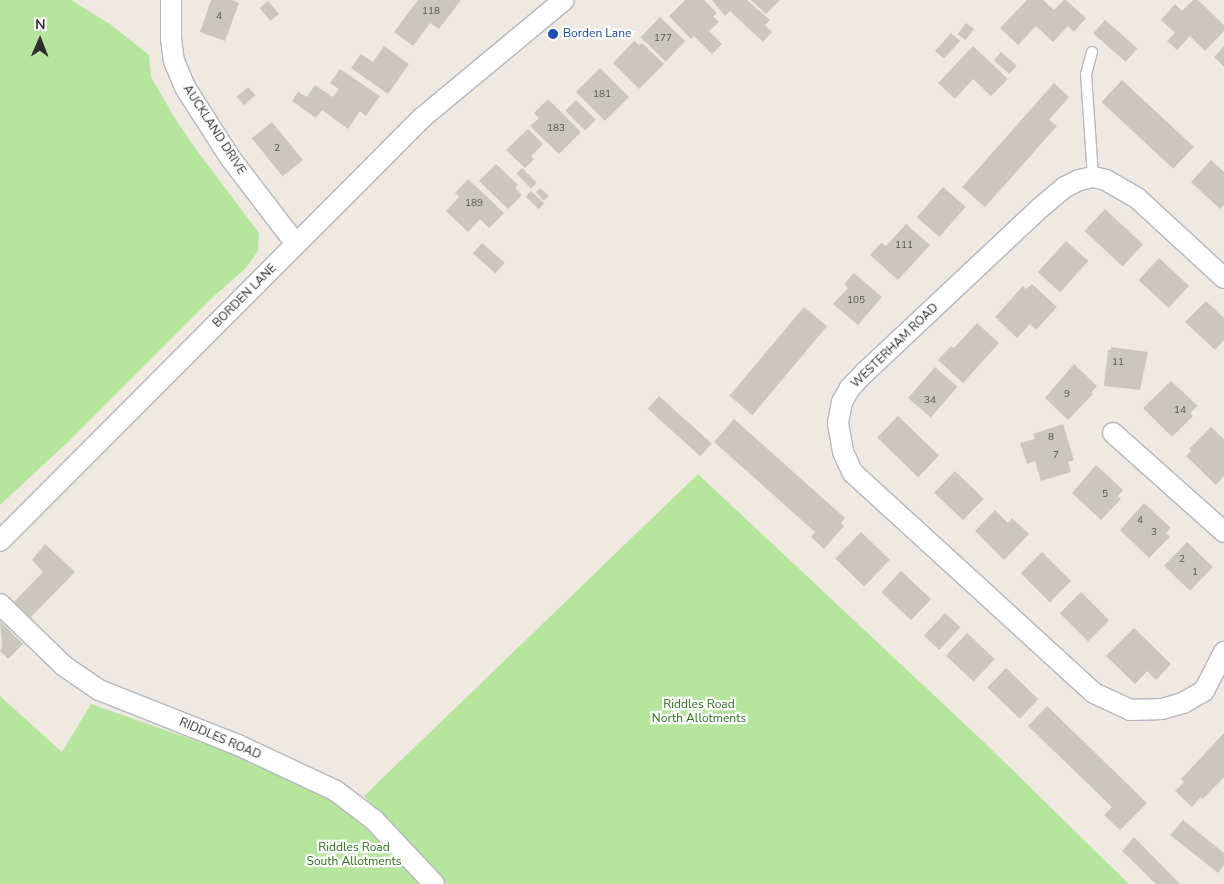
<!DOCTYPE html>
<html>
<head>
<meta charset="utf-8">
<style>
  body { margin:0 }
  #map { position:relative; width:1224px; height:884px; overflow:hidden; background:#efe9e1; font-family:"Nunito Sans",sans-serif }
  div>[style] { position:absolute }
  .green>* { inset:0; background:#b6e59e }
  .building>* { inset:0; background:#cbc7bf; transform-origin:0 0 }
  .roads { filter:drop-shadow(1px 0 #b4b7c1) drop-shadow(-1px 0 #b4b7c1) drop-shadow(0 1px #b4b7c1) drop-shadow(0 -1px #b4b7c1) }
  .lane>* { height:10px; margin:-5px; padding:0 5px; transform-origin:5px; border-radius:5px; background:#fff }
  .street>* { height:20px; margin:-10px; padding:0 10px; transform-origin:10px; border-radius:10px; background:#fff }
  .dots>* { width:14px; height:14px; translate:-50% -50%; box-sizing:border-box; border:2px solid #fff; border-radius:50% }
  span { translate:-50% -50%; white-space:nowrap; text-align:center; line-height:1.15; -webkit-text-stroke:4.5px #fff; paint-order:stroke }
  .number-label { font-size:10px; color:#555452 }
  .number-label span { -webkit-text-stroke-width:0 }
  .transit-label { font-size:12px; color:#164399 }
  .left { translate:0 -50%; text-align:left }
  .street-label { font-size:12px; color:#2e2e2e }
  .park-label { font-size:12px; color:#2c6e1b }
  .north { position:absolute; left:15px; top:15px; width:50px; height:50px; -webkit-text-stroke:4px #fff; paint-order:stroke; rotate:1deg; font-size:14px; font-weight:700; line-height:20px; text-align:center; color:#2e2e2e }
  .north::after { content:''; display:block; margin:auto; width:18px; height:22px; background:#2e2e2e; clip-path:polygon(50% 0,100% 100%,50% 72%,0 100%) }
</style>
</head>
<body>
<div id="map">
  <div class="green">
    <div style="clip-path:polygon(0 0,71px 0,110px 24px,149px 55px,151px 77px,176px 120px,198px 152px,259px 233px,258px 251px,245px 269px,214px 296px,69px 441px,0 505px)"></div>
    <div style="clip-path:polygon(698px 474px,987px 745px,1129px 884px,447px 884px,364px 796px)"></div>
    <div style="clip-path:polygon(0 696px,62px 752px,91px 704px,248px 759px,356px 813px,422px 884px,0 884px)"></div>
  </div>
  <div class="building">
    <div style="clip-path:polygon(211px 0,232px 0,239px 3px,225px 41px,200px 32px)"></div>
    <div style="clip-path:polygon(418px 0,461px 0,439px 29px,430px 23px,413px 46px,394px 32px)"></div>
    <div style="clip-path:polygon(685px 0,704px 0,717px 13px,713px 16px,719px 22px,709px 31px,722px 44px,712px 54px,694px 36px,691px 39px,669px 16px)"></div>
    <div style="clip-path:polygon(712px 0,747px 0,770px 20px,765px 25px,772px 32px,763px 42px,730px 11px,725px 16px)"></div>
    <div style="clip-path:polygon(751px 0,780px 0,766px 14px)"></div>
    <div style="clip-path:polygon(1027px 0,1043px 0,1054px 10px,1064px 0,1066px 0,1086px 18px,1074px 32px,1068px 26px,1053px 42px,1036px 26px,1018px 45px,1000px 28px)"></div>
    <div style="clip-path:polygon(1193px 0,1198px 0,1224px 25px,1224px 31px,1205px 51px,1190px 36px,1177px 50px,1167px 41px,1175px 33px,1161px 20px,1175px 4px,1182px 11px)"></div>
    <div style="left:268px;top:1px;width:17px;height:11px;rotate:50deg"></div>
    <div style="left:660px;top:17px;width:35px;height:28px;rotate:44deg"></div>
    <div style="left:1105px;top:20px;width:43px;height:18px;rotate:41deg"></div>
    <div style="left:966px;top:23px;width:10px;height:14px;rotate:37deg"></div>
    <div style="left:951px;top:33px;width:12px;height:24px;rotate:42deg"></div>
    <div style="clip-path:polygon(634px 41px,639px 45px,642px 43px,664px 64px,639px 89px,613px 63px)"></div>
    <div style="clip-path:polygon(384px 46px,409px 64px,388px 94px,351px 68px,361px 54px,373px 62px)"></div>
    <div style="clip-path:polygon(973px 46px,1008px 79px,991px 96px,973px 79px,955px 99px,938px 83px)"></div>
    <div style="clip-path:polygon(1224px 46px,1224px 67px,1214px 57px)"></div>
    <div style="left:1001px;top:52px;width:21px;height:11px;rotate:41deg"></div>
    <div style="left:600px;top:68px;width:41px;height:34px;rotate:45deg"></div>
    <div style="clip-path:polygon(340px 69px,380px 96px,366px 116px,360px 111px,348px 129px,322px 110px,316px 118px,292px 101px,298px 92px,307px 97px,315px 85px,333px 97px,339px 89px,330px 83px)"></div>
    <div style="left:1122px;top:80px;width:98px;height:30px;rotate:43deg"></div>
    <div style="clip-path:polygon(1054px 83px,1069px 97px,1049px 120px,1057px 126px,985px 207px,962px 187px)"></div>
    <div style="left:248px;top:87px;width:11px;height:15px;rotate:49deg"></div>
    <div style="clip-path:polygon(548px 99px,581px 132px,559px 154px,530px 126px,539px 118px,534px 113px)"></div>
    <div style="left:576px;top:100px;width:28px;height:15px;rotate:45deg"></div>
    <div style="left:272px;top:122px;width:49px;height:26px;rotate:51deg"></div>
    <div style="clip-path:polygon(528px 129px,543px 144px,531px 156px,534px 159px,525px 168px,506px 150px)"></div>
    <div style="clip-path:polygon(1211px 160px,1224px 172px,1224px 205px,1220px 209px,1191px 182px)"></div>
    <div style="clip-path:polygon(496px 164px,518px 185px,515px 188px,522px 195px,508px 209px,479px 181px)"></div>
    <div style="left:522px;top:168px;width:21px;height:8px;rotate:45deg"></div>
    <div style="clip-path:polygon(468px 179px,504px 213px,489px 228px,480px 219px,468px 232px,446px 211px,459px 197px,455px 193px)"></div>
    <div style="left:943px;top:187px;width:30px;height:40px;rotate:41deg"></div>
    <div style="clip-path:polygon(540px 188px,549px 196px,544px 201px,536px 192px)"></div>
    <div style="left:531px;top:191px;width:18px;height:8px;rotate:43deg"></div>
    <div style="left:1105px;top:209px;width:52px;height:30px;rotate:43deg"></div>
    <div style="clip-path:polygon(906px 224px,930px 245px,898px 280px,870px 255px,881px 243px,886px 246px)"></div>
    <div style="left:1066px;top:241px;width:30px;height:42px;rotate:42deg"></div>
    <div style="left:482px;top:243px;width:30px;height:14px;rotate:41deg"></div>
    <div style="left:1159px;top:258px;width:41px;height:30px;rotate:43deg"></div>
    <div style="clip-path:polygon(854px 273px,882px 297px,858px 325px,833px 304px,848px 288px,844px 284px)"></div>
    <div style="clip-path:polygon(1032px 284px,1057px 307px,1036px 330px,1030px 324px,1017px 338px,995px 317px,1023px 286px,1026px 289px)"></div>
    <div style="clip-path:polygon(1206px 301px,1224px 318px,1224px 340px,1215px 350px,1185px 322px)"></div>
    <div style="left:804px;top:307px;width:30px;height:116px;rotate:40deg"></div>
    <div style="clip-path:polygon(977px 323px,999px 343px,963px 383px,938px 360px,951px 346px,954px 348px)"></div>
    <div style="clip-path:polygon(1111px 347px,1148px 352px,1140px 390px,1104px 386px,1108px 350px,1111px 350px)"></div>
    <div style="clip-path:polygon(1074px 364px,1097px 386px,1091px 393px,1093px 394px,1068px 420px,1045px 398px)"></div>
    <div style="left:935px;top:367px;width:30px;height:41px;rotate:41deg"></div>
    <div style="clip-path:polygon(1171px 381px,1198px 406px,1190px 413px,1193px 416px,1172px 437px,1143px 408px)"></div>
    <div style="left:659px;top:396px;width:71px;height:17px;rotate:42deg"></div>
    <div style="left:898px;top:416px;width:57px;height:30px;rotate:44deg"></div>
    <div style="clip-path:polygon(734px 419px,845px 518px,841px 523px,844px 526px,824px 549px,811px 537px,815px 532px,714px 442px)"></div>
    <div style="clip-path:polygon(1063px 424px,1074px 460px,1068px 462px,1071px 472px,1041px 481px,1035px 461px,1027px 464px,1020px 443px,1035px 439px,1033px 434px)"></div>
    <div style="clip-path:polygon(1211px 427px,1224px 439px,1224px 476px,1216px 485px,1186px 456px,1191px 451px,1189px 449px)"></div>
    <div style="clip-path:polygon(1096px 465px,1123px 490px,1118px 496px,1121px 499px,1101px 520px,1072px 493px)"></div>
    <div style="left:955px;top:471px;width:40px;height:30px;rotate:44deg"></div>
    <div style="clip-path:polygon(1144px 503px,1171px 528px,1166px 533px,1170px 537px,1149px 558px,1120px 530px)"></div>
    <div style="clip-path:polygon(995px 510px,1008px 523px,1012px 518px,1029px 534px,1004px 560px,975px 531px)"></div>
    <div style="left:861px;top:532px;width:40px;height:37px;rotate:44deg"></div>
    <div style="left:1187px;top:542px;width:36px;height:33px;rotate:44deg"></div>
    <div style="clip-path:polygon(45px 544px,75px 572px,28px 620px,12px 604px,43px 572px,32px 560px)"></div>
    <div style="left:1042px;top:552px;width:41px;height:30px;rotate:45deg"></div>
    <div style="left:901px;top:571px;width:41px;height:29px;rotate:43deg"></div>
    <div style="left:1081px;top:592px;width:40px;height:30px;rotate:45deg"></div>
    <div style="left:945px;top:613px;width:21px;height:31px;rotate:43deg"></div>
    <div style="clip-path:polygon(0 621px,23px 644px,8px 659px,0 651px,2px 646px)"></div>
    <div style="clip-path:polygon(1134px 628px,1171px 664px,1156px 680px,1147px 671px,1135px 684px,1106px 656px)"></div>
    <div style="left:967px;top:633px;width:38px;height:31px;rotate:43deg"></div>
    <div style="left:1006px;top:668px;width:45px;height:27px;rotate:44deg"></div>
    <div style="clip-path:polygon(1047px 706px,1147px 803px,1120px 830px,1104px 815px,1112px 807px,1028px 726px)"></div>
    <div style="clip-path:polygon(1224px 733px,1224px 777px,1203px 799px,1201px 797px,1192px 807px,1175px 791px,1184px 782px,1181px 779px)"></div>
    <div style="clip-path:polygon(1183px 820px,1224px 853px,1224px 865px,1218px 873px,1170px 835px)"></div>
    <div style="clip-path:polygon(1134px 837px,1180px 884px,1156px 884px,1122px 851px)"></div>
  </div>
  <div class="roads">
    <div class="lane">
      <div style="left:1092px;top:52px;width:23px;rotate:105deg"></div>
      <div style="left:1086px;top:74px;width:103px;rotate:86.1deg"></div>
    </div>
    <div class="street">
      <div style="left:171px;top:0;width:38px;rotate:90deg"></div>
      <div style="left:171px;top:38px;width:23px;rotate:83deg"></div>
      <div style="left:174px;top:61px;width:30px;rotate:67deg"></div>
      <div style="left:186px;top:89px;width:83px;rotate:57.3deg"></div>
      <div style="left:231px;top:159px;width:107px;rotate:52.6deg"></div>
      <div style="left:1224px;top:278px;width:118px;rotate:-137.4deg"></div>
      <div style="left:1137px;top:198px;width:36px;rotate:-150deg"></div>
      <div style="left:1106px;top:180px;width:13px;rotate:-167deg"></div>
      <div style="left:1093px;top:177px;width:14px;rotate:168deg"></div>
      <div style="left:1079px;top:180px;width:16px;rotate:153deg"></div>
      <div style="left:1065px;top:187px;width:31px;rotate:140deg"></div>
      <div style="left:1041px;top:207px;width:243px;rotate:136.8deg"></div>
      <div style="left:864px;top:373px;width:21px;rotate:133deg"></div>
      <div style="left:850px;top:388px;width:16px;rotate:120deg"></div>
      <div style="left:842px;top:402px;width:21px;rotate:101deg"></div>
      <div style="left:838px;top:423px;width:29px;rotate:80deg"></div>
      <div style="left:843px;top:452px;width:23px;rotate:65deg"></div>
      <div style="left:853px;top:473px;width:326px;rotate:42.4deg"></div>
      <div style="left:1094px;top:693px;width:40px;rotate:25deg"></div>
      <div style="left:1130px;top:710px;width:32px;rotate:-2deg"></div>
      <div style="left:1162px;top:709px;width:22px;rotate:-16deg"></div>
      <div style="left:1183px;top:703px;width:24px;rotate:-30deg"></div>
      <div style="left:1204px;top:691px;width:44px;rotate:-62.9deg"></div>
      <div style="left:1113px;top:433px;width:149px;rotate:41.7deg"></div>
      <div style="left:0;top:541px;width:599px;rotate:-45.07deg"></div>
      <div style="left:423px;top:117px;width:183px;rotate:-39.7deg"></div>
      <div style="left:0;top:604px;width:89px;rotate:44.1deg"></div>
      <div style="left:64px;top:666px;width:42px;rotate:34.4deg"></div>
      <div style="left:99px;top:690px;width:149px;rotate:21.6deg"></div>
      <div style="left:238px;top:745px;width:108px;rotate:25.1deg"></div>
      <div style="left:336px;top:791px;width:48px;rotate:37.3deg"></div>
      <div style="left:374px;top:820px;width:88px;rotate:46.8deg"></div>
    </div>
  </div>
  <div class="dots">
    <div style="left:553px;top:34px;background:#1a4fb4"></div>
  </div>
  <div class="number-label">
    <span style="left:431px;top:12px">118</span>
    <span style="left:219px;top:17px">4</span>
    <span style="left:663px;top:39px">177</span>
    <span style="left:602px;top:95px">181</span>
    <span style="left:556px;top:129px">183</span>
    <span style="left:277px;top:149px">2</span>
    <span style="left:474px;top:204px">189</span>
    <span style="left:904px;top:246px">111</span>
    <span style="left:856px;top:301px">105</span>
    <span style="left:1118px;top:363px">11</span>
    <span style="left:1067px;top:395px">9</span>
    <span style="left:930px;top:401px">34</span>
    <span style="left:1180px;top:411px">14</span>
    <span style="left:1051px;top:438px">8</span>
    <span style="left:1056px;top:456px">7</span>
    <span style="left:1105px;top:495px">5</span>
    <span style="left:1140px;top:521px">4</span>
    <span style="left:1154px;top:533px">3</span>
    <span style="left:1182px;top:560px">2</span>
    <span style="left:1195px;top:573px">1</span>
  </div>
  <div class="transit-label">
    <span class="left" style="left:563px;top:34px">Borden Lane</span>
  </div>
  <div class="street-label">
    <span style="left:214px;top:130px;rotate:57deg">AUCKLAND DRIVE</span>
    <span style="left:245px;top:296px;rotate:-45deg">BORDEN LANE</span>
    <span style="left:895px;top:346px;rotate:-44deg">WESTERHAM ROAD</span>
    <span style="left:220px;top:739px;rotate:23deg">RIDDLES ROAD</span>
  </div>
  <div class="park-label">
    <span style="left:699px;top:712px">Riddles Road<br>North Allotments</span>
    <span style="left:354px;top:855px">Riddles Road<br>South Allotments</span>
  </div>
  <div class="north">N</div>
</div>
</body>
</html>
